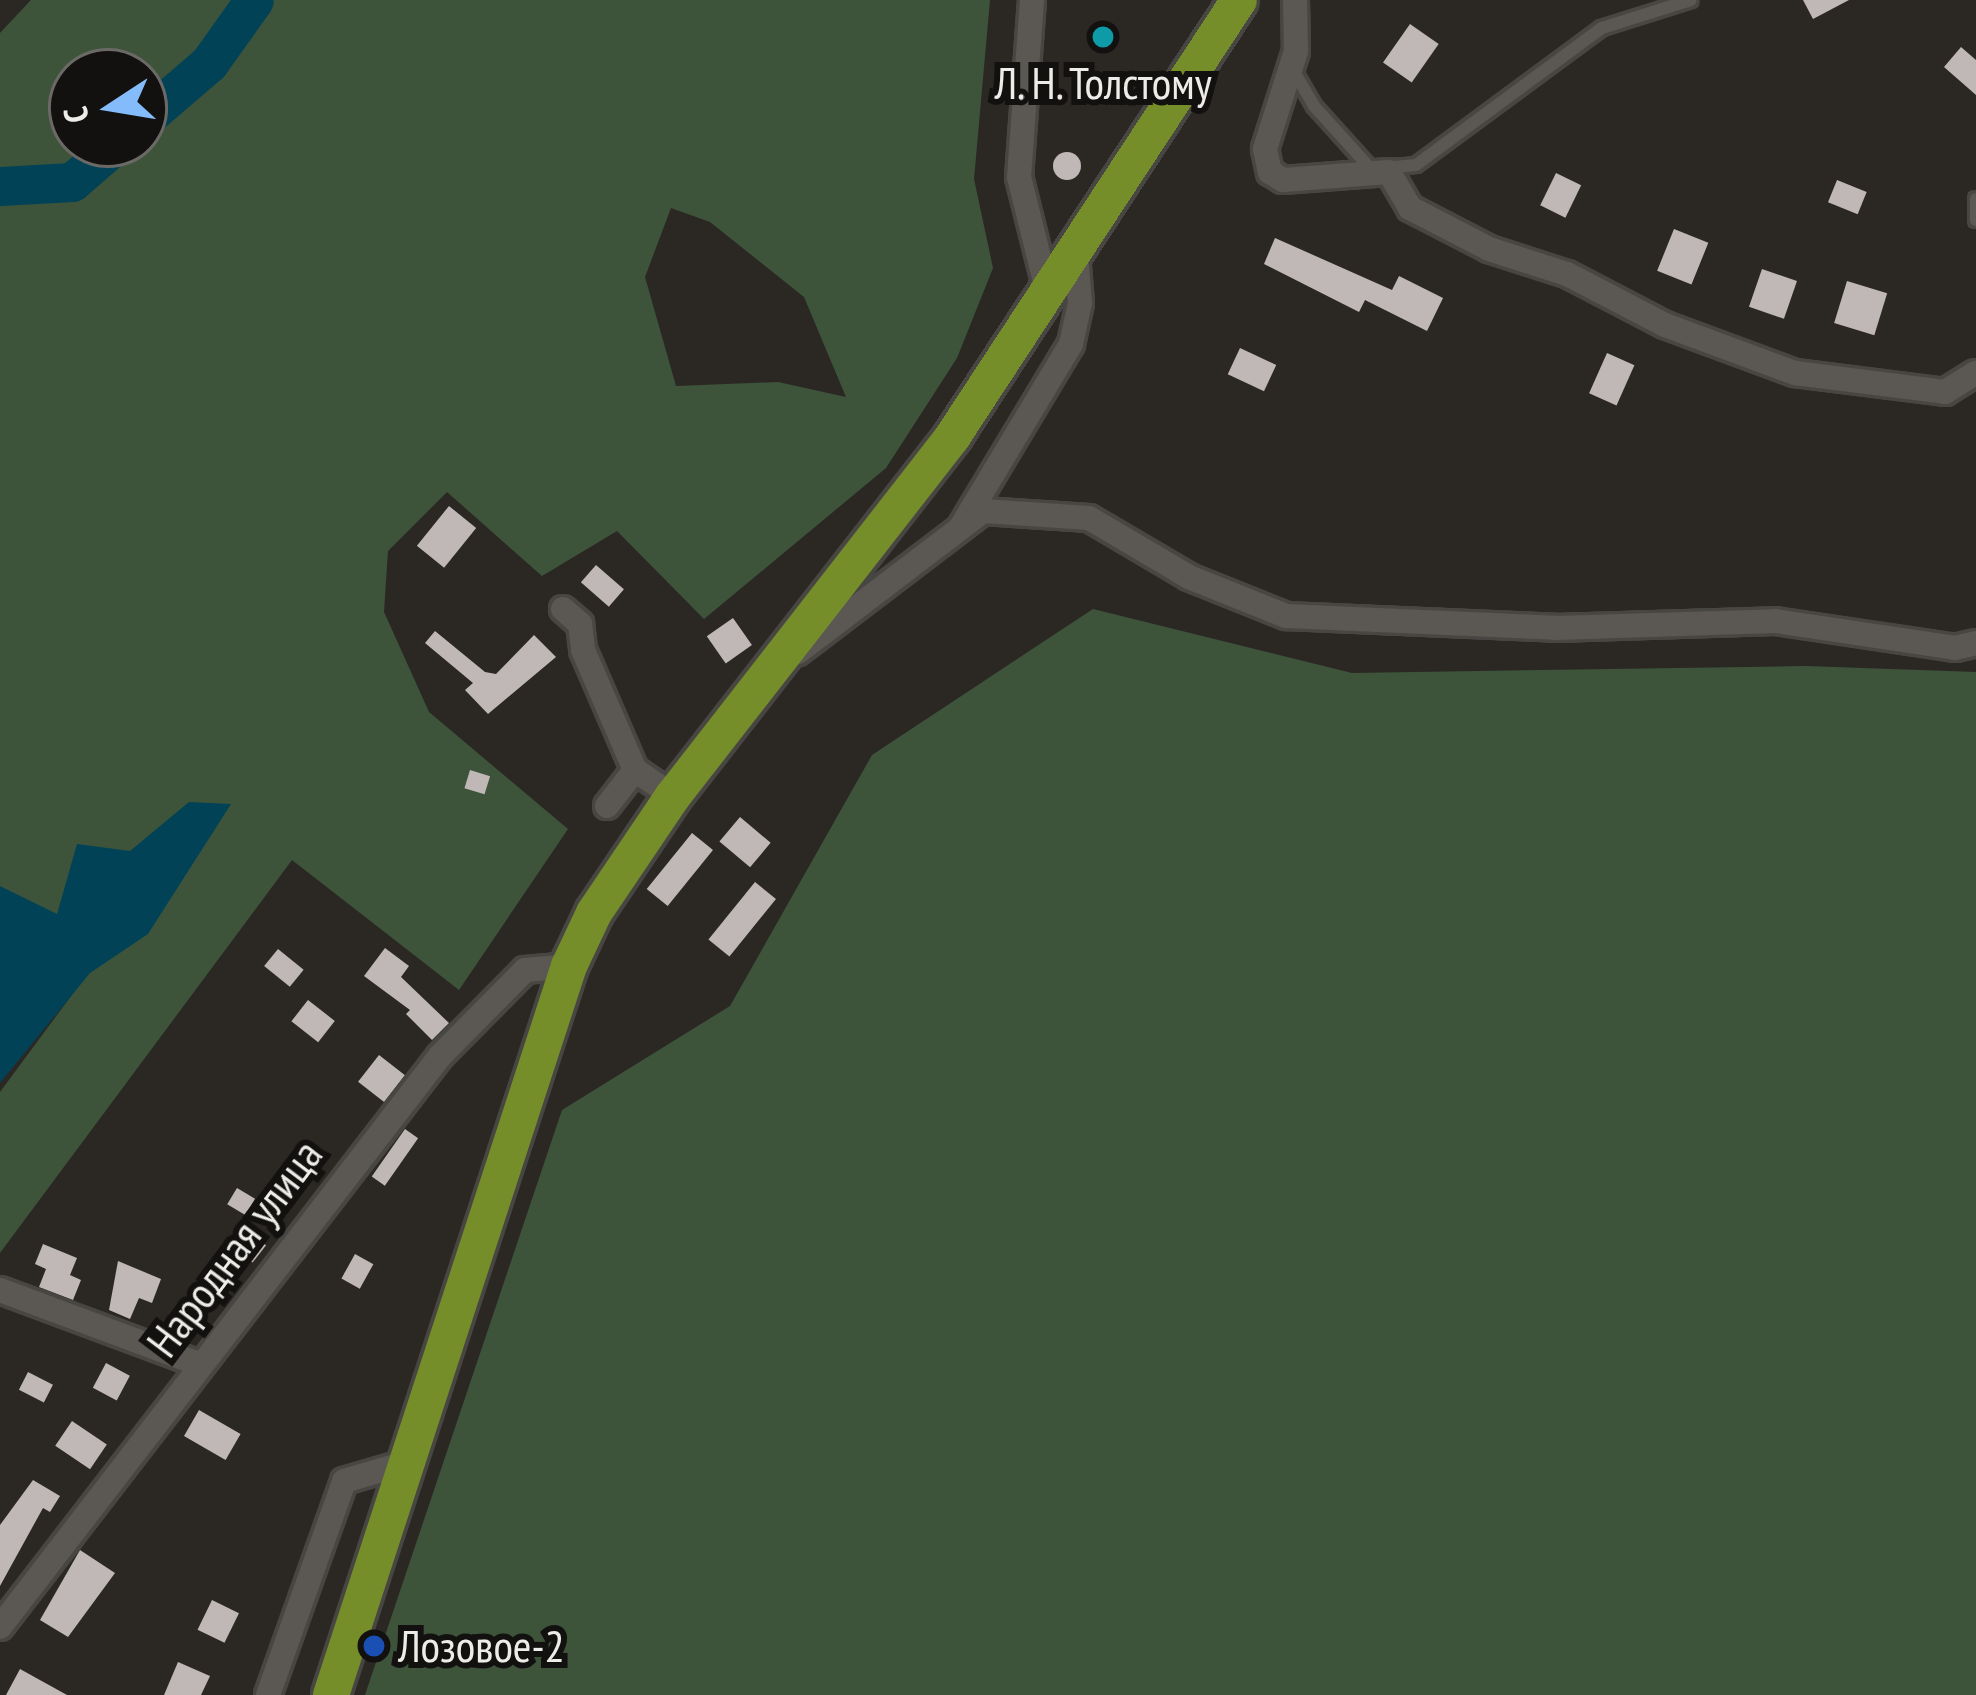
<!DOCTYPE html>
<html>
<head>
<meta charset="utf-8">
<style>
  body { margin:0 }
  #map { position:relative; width:1976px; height:1695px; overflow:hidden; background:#2b2824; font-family:"PT Sans Narrow",sans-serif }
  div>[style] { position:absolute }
  .green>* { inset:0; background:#3d543b }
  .water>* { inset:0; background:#014257 }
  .river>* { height:39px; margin:-19.5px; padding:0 19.5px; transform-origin:19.5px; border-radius:19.5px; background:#014257 }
  .building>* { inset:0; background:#c0b8b7; transform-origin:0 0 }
  .round { border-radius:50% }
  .roads { filter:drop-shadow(3px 0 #484642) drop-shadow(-3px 0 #484642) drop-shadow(0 3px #484642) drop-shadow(0 -3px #484642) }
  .lane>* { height:12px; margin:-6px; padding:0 6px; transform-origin:6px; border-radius:6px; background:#5b5853 }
  .street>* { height:24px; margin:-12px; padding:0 12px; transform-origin:12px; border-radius:12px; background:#5b5853 }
  .primary>* { height:36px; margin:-18px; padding:0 18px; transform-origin:18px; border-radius:18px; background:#758e2a }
  .dots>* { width:33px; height:33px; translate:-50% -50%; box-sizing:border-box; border:6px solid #13110f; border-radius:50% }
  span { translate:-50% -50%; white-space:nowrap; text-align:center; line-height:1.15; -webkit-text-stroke:12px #13110f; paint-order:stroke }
  .poi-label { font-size:45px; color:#eeece9 }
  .left { translate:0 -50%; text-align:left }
  .street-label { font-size:45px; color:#eeece9 }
  .north { position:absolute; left:48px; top:48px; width:120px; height:120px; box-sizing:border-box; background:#13110f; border:3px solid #6b6966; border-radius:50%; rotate:258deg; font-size:33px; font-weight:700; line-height:48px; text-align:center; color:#eeece9 }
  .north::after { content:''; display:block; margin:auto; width:42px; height:54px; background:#84bcfb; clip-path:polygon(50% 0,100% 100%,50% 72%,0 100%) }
</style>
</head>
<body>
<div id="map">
  <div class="green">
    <div style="clip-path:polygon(evenodd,31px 0,990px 0,974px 179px,993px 268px,957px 358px,886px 468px,704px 619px,617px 531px,542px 576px,447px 492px,388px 551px,384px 612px,429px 712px,568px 829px,459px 990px,292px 860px,0 1253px,0 1092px,74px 992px,0 949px,0 33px,31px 0,72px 72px,144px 72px,144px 144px,72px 144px,72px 72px,31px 0,671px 208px,710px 222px,804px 297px,846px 397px,778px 382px,676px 386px,645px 277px,671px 208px)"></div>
    <div style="clip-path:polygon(1093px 609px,1352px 673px,1806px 666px,1976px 672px,1976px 1695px,365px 1695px,562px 1110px,730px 1006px,872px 755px)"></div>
  </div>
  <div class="water">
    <div style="clip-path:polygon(189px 802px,231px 804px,148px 934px,90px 973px,0 1083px,0 886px,57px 914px,77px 844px,130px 851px)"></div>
  </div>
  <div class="river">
    <div style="left:144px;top:119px;width:86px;rotate:-40.7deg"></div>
    <div style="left:209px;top:63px;width:77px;rotate:-54.5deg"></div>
    <div style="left:0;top:186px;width:72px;rotate:-3.2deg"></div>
    <div style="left:72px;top:182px;width:58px;rotate:-40.8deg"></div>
  </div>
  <div class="building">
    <div style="clip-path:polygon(1803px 0,1849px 0,1813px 19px)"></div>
    <div style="left:1410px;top:24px;width:35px;height:47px;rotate:35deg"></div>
    <div style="clip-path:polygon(1961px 47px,1976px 60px,1976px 95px,1944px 67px)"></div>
    <div class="round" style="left:1053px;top:152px;width:28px;height:28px"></div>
    <div style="left:1556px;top:173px;width:28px;height:36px;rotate:26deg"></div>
    <div style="left:1837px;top:180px;width:32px;height:24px;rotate:22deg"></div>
    <div style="left:1674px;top:229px;width:37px;height:45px;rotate:22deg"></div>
    <div style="clip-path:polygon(1275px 238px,1392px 290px,1399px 276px,1443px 298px,1427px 331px,1365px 300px,1359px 312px,1264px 264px)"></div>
    <div style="left:1762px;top:269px;width:37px;height:40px;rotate:19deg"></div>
    <div style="left:1847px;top:281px;width:42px;height:44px;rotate:17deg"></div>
    <div style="left:1240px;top:348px;width:40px;height:29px;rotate:25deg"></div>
    <div style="left:1607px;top:353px;width:30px;height:44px;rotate:24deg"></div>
    <div style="left:449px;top:506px;width:35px;height:51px;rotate:39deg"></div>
    <div style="left:596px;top:565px;width:37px;height:23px;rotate:41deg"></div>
    <div style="left:733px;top:618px;width:33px;height:32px;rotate:55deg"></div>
    <div style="clip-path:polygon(435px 631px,485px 672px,496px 674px,534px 635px,556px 657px,488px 714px,465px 690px,473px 683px,425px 643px)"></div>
    <div style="left:470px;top:770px;width:21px;height:19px;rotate:17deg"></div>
    <div style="left:740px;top:817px;width:40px;height:32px;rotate:40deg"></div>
    <div style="left:692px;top:833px;width:27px;height:72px;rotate:39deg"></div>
    <div style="left:755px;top:882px;width:27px;height:74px;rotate:39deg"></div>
    <div style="clip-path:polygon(385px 948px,409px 966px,401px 977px,449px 1023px,432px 1040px,406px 1014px,410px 1010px,364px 976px)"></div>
    <div style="left:278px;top:949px;width:33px;height:22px;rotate:39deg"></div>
    <div style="left:308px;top:1000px;width:34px;height:27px;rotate:38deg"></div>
    <div style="left:379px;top:1055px;width:33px;height:34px;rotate:38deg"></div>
    <div style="left:405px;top:1129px;width:16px;height:58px;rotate:35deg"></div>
    <div style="left:237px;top:1188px;width:21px;height:19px;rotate:31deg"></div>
    <div style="left:244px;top:1228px;width:28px;height:22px;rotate:38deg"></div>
    <div style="clip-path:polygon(43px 1244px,77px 1258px,70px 1275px,81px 1280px,73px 1300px,39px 1287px,46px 1269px,35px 1264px)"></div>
    <div style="left:355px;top:1254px;width:21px;height:28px;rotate:29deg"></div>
    <div style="clip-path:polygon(118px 1261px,161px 1279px,152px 1303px,139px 1298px,130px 1319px,109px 1310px)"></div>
    <div style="left:106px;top:1363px;width:27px;height:28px;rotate:28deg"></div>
    <div style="left:28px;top:1372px;width:28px;height:20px;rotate:27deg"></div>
    <div style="left:199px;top:1410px;width:48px;height:30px;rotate:30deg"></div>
    <div style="left:72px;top:1421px;width:42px;height:30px;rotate:34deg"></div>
    <div style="clip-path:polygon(33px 1480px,60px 1496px,50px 1512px,43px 1508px,0 1586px,0 1525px)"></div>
    <div style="clip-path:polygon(80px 1550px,115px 1573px,68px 1637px,40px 1620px)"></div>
    <div style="left:212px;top:1600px;width:30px;height:33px;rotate:26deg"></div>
    <div style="clip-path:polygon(178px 1662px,210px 1676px,201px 1695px,164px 1695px)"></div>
    <div style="clip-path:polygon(20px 1669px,67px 1695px,6px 1695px)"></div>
  </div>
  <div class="roads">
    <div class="lane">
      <div style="left:1292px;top:68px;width:44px;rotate:59.9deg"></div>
      <div style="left:1314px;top:106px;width:85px;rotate:47.9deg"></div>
      <div style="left:1371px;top:169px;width:45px;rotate:-5.1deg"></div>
      <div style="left:1416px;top:165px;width:231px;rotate:-36.4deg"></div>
      <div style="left:1602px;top:28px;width:93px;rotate:-17.5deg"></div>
      <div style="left:1976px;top:199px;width:21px;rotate:90deg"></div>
    </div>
    <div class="street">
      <div style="left:1032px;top:0;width:177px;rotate:94.2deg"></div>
      <div style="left:1019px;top:177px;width:124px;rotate:76deg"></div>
      <div style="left:1295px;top:0;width:51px;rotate:88.9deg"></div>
      <div style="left:1296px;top:51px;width:103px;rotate:107.6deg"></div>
      <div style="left:1265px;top:149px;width:24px;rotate:78deg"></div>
      <div style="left:1270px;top:172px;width:15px;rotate:32deg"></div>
      <div style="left:1283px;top:180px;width:106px;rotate:-4.3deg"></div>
      <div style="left:1389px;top:172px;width:42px;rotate:59.7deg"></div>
      <div style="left:1410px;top:208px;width:89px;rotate:27.4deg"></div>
      <div style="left:1489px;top:249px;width:82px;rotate:17.8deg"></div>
      <div style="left:1567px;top:274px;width:110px;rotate:27.5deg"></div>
      <div style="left:1665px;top:325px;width:139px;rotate:20.3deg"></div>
      <div style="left:1795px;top:373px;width:151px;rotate:7.2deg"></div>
      <div style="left:1945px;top:392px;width:36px;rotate:-32deg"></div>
      <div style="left:961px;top:527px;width:214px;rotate:-59deg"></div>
      <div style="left:1071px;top:344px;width:42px;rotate:-77.6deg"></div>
      <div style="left:1080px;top:303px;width:49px;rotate:-94.7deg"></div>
      <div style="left:563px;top:609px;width:23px;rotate:41deg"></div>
      <div style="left:580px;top:624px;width:26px;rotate:83deg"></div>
      <div style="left:583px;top:650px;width:131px;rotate:66.6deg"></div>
      <div style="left:635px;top:770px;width:46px;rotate:34.4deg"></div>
      <div style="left:798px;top:652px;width:233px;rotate:-37.3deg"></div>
      <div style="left:983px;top:511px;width:106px;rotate:3.8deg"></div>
      <div style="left:1089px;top:518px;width:116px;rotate:30.5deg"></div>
      <div style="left:1189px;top:577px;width:105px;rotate:21.9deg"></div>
      <div style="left:1286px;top:616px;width:270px;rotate:2.5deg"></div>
      <div style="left:1556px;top:628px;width:219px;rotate:-1.8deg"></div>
      <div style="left:1775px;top:621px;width:182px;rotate:8.5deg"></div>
      <div style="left:1955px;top:648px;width:22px;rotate:-13deg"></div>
      <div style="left:607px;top:806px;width:46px;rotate:-52.1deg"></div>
      <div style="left:0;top:1290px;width:212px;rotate:20.4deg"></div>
      <div style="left:0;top:1627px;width:721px;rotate:-52.38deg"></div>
      <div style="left:440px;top:1056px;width:121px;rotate:-45.3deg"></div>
      <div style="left:525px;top:970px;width:44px;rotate:-5.2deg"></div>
      <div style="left:268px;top:1695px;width:227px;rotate:-70.4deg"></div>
      <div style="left:344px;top:1481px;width:64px;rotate:-16.4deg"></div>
    </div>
    <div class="primary">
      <div style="left:331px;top:1695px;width:767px;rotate:-71.92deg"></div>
      <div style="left:569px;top:966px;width:59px;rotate:-64.7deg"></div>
      <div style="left:594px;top:913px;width:141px;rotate:-56deg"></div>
      <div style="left:673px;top:796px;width:456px;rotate:-52.1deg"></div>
      <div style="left:953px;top:436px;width:521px;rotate:-56.74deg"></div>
    </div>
  </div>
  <div class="dots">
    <div style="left:1103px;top:37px;background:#0f9aa8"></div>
    <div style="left:374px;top:1646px;background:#1a4fb4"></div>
  </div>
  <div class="poi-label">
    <span style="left:1103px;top:83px">Л. Н. Толстому</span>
    <span class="left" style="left:398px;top:1646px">Лозовое-2</span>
  </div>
  <div class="street-label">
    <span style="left:234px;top:1248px;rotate:-53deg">Народная улица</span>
  </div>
  <div class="north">С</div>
</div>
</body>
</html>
